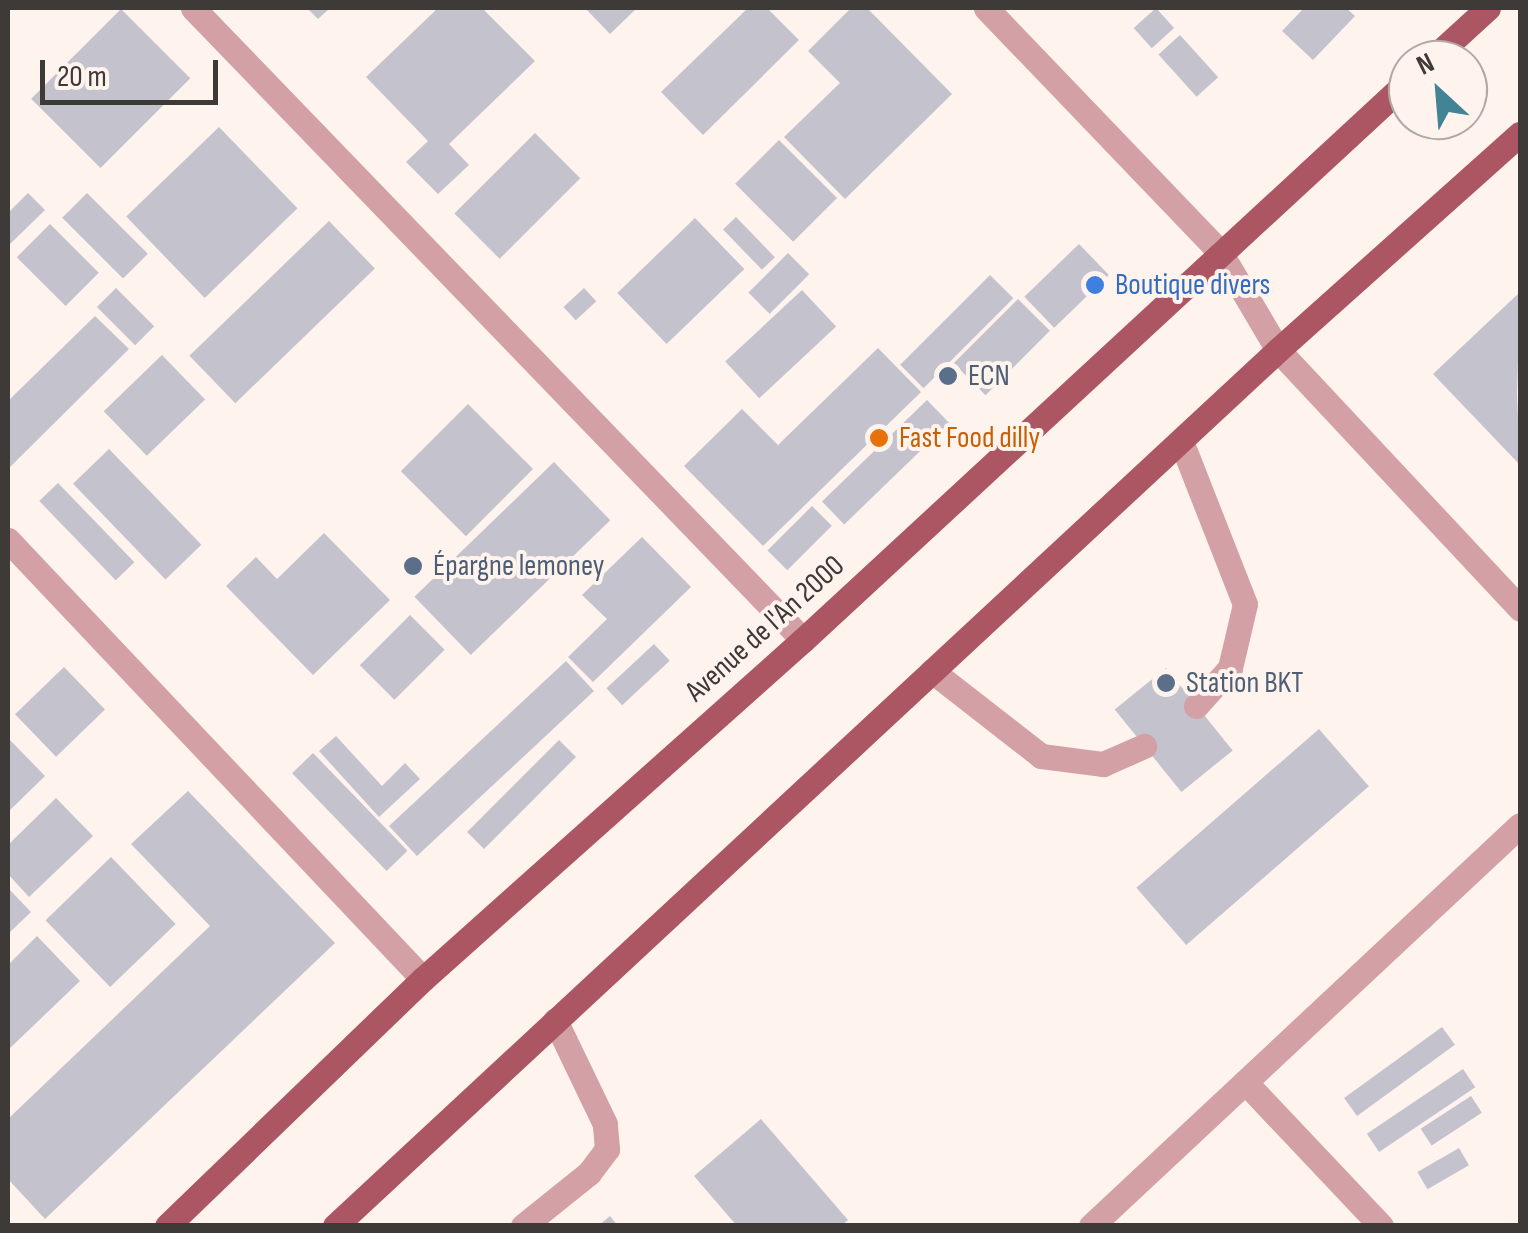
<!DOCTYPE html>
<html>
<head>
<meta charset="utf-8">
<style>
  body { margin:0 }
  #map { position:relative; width:1528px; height:1233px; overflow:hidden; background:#fef3ed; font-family:"Sofia Sans Condensed",sans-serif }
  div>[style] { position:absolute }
  .building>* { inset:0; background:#c4c2cd; transform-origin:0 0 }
  .service>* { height:25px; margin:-12.5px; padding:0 12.5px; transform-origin:12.5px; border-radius:12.5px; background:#d2a0a5 }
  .minor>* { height:25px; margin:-12.5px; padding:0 12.5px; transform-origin:12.5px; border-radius:12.5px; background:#d2a0a5 }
  .primary>* { height:25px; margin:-12.5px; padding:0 12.5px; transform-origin:12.5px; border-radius:12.5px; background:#ac5664 }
  .dots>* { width:28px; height:28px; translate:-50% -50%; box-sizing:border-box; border:5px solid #fef3ed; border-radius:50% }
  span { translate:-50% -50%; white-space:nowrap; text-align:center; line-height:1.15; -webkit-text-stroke:8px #fef3ed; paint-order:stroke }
  .shop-label { font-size:30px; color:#366cbe }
  .left { translate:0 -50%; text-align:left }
  .service-label { font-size:30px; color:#4e5e75 }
  .food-label { font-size:30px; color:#c56008 }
  .street-label { font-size:30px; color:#3e3a38 }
  .frame { position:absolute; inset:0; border:10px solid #3e3a38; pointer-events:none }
  .north { position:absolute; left:1388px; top:40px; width:100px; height:100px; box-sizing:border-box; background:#fef3ed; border:2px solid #b1a9a5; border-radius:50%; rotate:334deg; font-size:28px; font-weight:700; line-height:40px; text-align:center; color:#3e3a38 }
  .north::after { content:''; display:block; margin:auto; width:35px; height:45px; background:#428495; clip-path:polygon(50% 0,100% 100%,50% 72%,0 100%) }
  .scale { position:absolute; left:40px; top:60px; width:178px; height:45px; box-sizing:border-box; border:5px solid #3e3a38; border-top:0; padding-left:12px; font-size:30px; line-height:35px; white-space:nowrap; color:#3e3a38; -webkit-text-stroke:8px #fef3ed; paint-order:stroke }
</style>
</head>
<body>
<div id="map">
  <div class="building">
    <div style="clip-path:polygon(307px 8px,330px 8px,318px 19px)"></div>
    <div style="clip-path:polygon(438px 8px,482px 8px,535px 61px,449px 144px,469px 165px,438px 194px,406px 162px,428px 141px,366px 77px)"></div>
    <div style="clip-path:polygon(585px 8px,637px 8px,610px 34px)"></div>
    <div style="clip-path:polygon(748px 8px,767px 8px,799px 40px,703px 135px,661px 92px)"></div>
    <div style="clip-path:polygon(851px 8px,867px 8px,952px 94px,845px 199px,784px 137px,840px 83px,808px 51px)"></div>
    <div style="left:1156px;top:8px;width:27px;height:30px;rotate:48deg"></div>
    <div style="clip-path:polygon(1304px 8px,1346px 8px,1355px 16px,1313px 60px,1282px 31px)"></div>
    <div style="left:121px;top:9px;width:98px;height:127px;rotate:45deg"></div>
    <div style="left:1180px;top:35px;width:57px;height:29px;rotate:48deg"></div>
    <div style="left:219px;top:127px;width:113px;height:129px;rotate:46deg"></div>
    <div style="left:535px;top:133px;width:64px;height:114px;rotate:45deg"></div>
    <div style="left:779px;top:140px;width:82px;height:62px;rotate:45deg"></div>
    <div style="clip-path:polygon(28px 193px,45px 210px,8px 246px,8px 213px)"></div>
    <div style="left:87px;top:193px;width:86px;height:35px;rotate:45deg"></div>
    <div style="left:736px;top:217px;width:56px;height:18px;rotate:46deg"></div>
    <div style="left:695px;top:218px;width:71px;height:108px;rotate:46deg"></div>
    <div style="left:329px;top:221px;width:66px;height:194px;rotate:46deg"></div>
    <div style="left:50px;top:224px;width:69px;height:47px;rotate:45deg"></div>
    <div style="left:1079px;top:244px;width:43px;height:76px;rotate:46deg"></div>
    <div style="left:788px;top:253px;width:30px;height:56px;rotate:45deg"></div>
    <div style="left:990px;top:275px;width:33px;height:127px;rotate:45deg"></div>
    <div style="left:116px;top:288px;width:54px;height:27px;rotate:45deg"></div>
    <div style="left:584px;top:288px;width:18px;height:28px;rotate:47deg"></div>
    <div style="left:802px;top:290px;width:50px;height:105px;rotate:47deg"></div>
    <div style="clip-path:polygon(1520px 292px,1517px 395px,1520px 465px,1433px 374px)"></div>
    <div style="left:1018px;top:299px;width:45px;height:91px;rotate:45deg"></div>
    <div style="clip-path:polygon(95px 316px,129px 349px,8px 469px,8px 401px)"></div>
    <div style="clip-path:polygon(878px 348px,921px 392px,763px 546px,684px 466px,742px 409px,778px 445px)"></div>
    <div style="left:162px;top:355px;width:62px;height:81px;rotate:46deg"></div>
    <div style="left:927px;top:400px;width:32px;height:146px;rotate:46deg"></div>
    <div style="left:468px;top:404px;width:92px;height:95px;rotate:45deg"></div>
    <div style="left:109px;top:449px;width:133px;height:50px;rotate:46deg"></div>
    <div style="left:554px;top:462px;width:81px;height:194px;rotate:46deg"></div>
    <div style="left:58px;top:483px;width:110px;height:26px;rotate:46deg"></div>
    <div style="left:812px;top:506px;width:28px;height:63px;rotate:45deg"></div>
    <div style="clip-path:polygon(324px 533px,390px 600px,313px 675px,226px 586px,256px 557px,277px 579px)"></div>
    <div style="clip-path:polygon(642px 537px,691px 587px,593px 682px,568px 657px,607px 619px,582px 595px)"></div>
    <div style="left:410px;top:615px;width:49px;height:71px;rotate:45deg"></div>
    <div style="left:654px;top:644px;width:23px;height:65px;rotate:47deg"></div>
    <div style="left:566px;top:661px;width:41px;height:242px;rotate:47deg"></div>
    <div style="left:64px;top:667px;width:59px;height:68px;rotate:46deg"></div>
    <div style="left:1166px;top:668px;width:106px;height:66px;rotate:51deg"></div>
    <div style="left:1319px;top:729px;width:76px;height:242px;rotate:49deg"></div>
    <div style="clip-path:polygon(336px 736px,382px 786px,405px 763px,420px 779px,379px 817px,319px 751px)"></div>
    <div style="clip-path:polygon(8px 738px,45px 776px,8px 812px)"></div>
    <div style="left:559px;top:740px;width:24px;height:130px;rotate:45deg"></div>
    <div style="left:313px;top:753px;width:136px;height:29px;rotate:46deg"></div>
    <div style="clip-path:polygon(188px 791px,335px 943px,45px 1219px,8px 1179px,8px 1119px,210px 926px,131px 844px)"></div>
    <div style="clip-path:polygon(56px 798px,93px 836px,29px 897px,8px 874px,8px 845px)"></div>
    <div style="left:111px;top:857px;width:93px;height:91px;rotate:46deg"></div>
    <div style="clip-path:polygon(8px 888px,31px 912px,8px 934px)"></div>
    <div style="clip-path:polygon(37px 936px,80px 981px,8px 1050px,8px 965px)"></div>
    <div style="left:1442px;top:1027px;width:22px;height:121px;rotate:54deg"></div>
    <div style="left:1463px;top:1069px;width:22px;height:116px;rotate:56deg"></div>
    <div style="left:1471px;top:1096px;width:20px;height:60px;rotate:57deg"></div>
    <div style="clip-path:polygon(761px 1119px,848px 1220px,841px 1226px,737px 1226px,694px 1176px)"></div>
    <div style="left:1459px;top:1148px;width:20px;height:48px;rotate:60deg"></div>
    <div style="clip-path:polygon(610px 1216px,618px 1226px,598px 1226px)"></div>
  </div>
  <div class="service">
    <div style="left:1181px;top:441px;width:175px;rotate:68.6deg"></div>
    <div style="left:1245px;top:604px;width:66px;rotate:103.2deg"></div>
    <div style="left:1230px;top:668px;width:51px;rotate:131.8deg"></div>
    <div style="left:932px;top:671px;width:138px;rotate:37.9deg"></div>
    <div style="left:1041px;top:756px;width:63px;rotate:7.4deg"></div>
    <div style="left:1103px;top:764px;width:45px;rotate:-23.7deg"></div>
    <div style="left:523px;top:1226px;width:85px;rotate:-38.8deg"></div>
    <div style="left:589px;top:1173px;width:30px;rotate:-53deg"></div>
    <div style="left:607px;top:1149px;width:25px;rotate:-95deg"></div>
    <div style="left:605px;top:1124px;width:115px;rotate:-115.7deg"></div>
  </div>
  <div class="minor">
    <div style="left:193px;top:8px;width:878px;rotate:46.01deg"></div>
    <div style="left:986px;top:8px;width:338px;rotate:46.2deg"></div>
    <div style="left:1220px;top:252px;width:114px;rotate:59.4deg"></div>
    <div style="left:1278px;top:350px;width:354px;rotate:46.9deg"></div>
    <div style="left:8px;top:540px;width:604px;rotate:46.61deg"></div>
    <div style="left:1245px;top:1082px;width:198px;rotate:46.6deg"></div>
    <div style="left:1091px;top:1226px;width:587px;rotate:-43.07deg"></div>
  </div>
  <div class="primary">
    <div style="left:1431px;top:60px;width:77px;rotate:-42.4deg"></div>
    <div style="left:167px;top:1226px;width:356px;rotate:-44deg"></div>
    <div style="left:423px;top:979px;width:509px;rotate:-41.74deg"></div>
    <div style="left:803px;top:640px;width:824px;rotate:-42.74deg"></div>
    <div style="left:335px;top:1226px;width:1287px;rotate:-42.89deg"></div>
    <div style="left:1278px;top:350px;width:324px;rotate:-41.8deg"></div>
  </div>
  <div class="dots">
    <div style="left:1095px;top:285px;background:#3f7fe0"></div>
    <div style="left:948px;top:376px;background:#5c6f8a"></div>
    <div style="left:879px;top:438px;background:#e8710a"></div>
    <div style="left:413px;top:566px;background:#5c6f8a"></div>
    <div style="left:1166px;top:683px;background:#5c6f8a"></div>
  </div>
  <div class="shop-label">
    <span class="left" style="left:1115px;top:285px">Boutique divers</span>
  </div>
  <div class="service-label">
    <span class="left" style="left:968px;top:376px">ECN</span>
    <span class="left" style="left:433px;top:566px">Épargne lemoney</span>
    <span class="left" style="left:1186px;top:683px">Station BKT</span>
  </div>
  <div class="food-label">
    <span class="left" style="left:899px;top:438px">Fast Food dilly</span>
  </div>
  <div class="street-label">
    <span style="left:765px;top:629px;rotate:-42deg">Avenue de l'An 2000</span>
  </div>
  <div class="frame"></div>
  <div class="north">N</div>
  <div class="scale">20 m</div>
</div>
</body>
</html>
